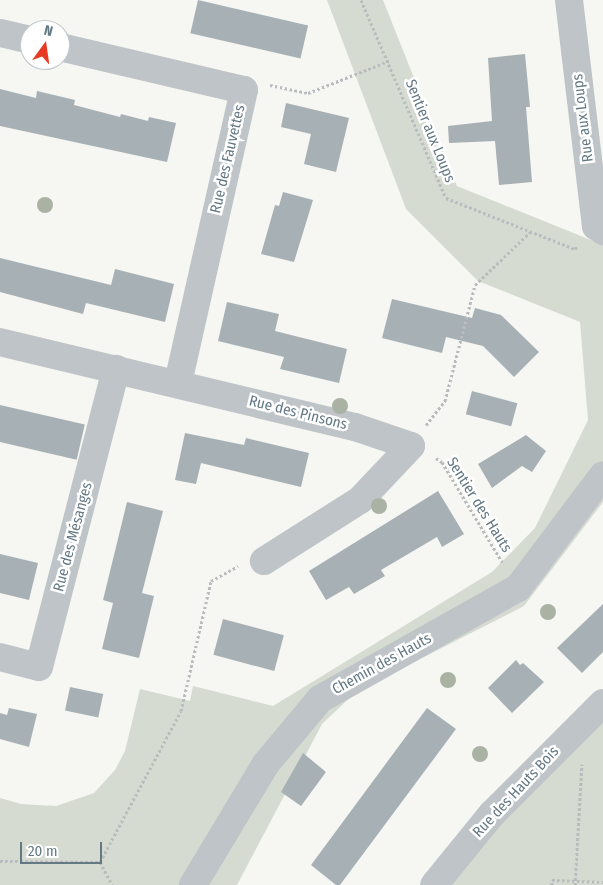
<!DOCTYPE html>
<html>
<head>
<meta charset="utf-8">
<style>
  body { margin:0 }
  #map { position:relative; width:603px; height:885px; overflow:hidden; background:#f6f6f2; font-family:"Fira Sans Condensed",sans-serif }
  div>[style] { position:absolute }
  .green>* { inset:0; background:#d6dbd1 }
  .building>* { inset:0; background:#a7b1b5; transform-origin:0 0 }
  .path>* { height:3px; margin-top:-1.5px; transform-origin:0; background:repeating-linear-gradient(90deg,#b8bcbe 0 2.5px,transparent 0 5px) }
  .minor>* { height:28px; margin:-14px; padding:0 14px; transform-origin:14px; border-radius:14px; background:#bec4c7 }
  .trees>* { width:16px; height:16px; margin:-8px; border-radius:50%; background:#aab2a3 }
  span { translate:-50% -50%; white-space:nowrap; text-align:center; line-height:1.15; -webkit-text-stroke:5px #fff; paint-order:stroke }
  .street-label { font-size:15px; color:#647984 }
  .north { position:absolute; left:20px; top:20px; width:50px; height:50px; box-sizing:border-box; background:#fff; border:1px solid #c1c9ce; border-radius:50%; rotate:14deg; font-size:14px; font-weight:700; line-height:20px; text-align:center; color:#647984 }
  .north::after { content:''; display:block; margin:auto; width:18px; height:22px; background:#e63b22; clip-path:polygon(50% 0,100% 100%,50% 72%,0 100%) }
  .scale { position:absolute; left:20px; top:842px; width:82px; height:22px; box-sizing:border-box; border:2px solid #647984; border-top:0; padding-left:6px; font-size:15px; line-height:18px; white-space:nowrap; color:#647984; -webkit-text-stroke:4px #fff; paint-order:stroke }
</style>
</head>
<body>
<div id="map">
  <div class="green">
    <div style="clip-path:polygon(327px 0,383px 0,457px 186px,603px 245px,603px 502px,524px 606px,357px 691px,322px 724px,237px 885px,0 885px,0 798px,21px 804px,56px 806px,94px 793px,115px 770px,125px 751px,140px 689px,190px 701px,193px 686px,273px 706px,492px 572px,535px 528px,588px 420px,580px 322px,478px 281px,406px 209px)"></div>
    <div style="clip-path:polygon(603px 717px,603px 885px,449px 885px,482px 843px)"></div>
  </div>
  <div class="building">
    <div style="left:198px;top:0;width:113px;height:34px;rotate:13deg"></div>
    <div style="clip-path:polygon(525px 54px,530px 107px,526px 107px,532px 182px,499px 185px,495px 141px,449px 143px,448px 126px,492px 121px,488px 58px)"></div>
    <div style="clip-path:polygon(0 89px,36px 98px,37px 91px,75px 100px,74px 105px,120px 117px,121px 114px,148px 121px,149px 117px,176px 123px,167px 162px,0 126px)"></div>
    <div style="clip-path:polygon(286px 103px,349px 118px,336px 172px,304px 164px,311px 134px,281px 127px)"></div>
    <div style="clip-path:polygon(283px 192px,313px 200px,294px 262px,261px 254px,275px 205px,279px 206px)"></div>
    <div style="clip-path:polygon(0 258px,111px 285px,115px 269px,174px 284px,165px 322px,86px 303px,83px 314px,0 292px)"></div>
    <div style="clip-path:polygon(392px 299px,472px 318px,475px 308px,501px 315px,539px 352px,514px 377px,483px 346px,446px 337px,442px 353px,382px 338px)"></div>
    <div style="clip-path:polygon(227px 302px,279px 314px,275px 331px,347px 349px,339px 383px,280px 369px,284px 357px,218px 341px)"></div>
    <div style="left:472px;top:391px;width:47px;height:24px;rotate:15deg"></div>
    <div style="left:0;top:405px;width:87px;height:36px;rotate:13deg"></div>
    <div style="clip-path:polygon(185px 433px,244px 445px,246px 438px,309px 453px,301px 487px,201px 463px,196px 484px,175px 480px)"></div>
    <div style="clip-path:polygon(526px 435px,546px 451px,532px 472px,522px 466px,492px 488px,478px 464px)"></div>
    <div style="clip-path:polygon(438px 491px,464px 534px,442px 547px,437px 537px,381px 570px,385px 576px,354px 594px,349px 587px,326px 600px,309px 571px)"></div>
    <div style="clip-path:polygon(127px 502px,163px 511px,142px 593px,154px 596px,139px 658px,102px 649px,113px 603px,103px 600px)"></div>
    <div style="clip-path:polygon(0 554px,38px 563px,29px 600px,0 593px)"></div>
    <div style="clip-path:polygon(603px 604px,603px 652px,582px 673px,557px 648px)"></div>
    <div style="left:223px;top:619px;width:63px;height:37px;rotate:15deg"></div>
    <div style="clip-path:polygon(516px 660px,520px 665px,523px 663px,544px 682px,512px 713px,488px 688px)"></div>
    <div style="left:70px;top:687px;width:34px;height:24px;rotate:12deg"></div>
    <div style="clip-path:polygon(9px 708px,37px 714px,29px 747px,0 739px,0 713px,7px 715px)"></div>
    <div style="clip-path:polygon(427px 708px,456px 729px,340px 885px,336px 885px,311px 865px)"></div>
    <div style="clip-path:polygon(303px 753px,326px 772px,301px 806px,281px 792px)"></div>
  </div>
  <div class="path">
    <div style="left:361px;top:0;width:215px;rotate:66.8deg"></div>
    <div style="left:446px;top:198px;width:139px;rotate:21.6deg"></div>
    <div style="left:575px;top:249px;width:5px;rotate:-53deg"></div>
    <div style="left:270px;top:85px;width:39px;rotate:12deg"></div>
    <div style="left:308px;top:93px;width:87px;rotate:-21.6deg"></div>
    <div style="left:426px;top:425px;width:31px;rotate:-52deg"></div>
    <div style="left:445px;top:401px;width:120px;rotate:-75.5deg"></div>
    <div style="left:475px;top:285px;width:76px;rotate:-43.9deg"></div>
    <div style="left:436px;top:458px;width:7px;rotate:34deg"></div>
    <div style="left:442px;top:462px;width:117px;rotate:59deg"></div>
    <div style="left:0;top:861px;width:100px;rotate:0.6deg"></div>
    <div style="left:100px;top:862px;width:171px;rotate:-61.8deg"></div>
    <div style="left:181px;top:711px;width:133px;rotate:-77deg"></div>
    <div style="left:211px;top:581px;width:31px;rotate:-29deg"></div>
    <div style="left:100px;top:862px;width:26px;rotate:62deg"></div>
    <div style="left:552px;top:885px;width:5px;rotate:-90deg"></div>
    <div style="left:552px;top:880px;width:51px;rotate:2.2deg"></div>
    <div style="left:575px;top:885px;width:121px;rotate:-86.7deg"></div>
  </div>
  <div class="minor">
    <div style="left:569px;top:0;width:228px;rotate:83.2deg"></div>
    <div style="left:596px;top:226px;width:9px;rotate:36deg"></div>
    <div style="left:0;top:33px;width:31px;rotate:13deg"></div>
    <div style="left:60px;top:47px;width:189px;rotate:13.2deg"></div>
    <div style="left:244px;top:90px;width:300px;rotate:102.7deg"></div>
    <div style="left:0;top:342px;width:365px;rotate:13.5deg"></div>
    <div style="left:355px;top:427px;width:59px;rotate:18.7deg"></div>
    <div style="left:411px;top:446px;width:74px;rotate:133.4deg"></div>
    <div style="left:360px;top:500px;width:114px;rotate:147.6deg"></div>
    <div style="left:0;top:657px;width:40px;rotate:14.4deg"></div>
    <div style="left:39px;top:667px;width:308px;rotate:-75.5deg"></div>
    <div style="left:193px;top:885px;width:140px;rotate:-59deg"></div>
    <div style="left:265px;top:765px;width:86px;rotate:-50.2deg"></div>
    <div style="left:320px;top:699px;width:227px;rotate:-29.3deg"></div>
    <div style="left:518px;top:588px;width:141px;rotate:-53deg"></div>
    <div style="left:434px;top:885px;width:92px;rotate:-50.8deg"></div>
    <div style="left:492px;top:814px;width:157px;rotate:-45deg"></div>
  </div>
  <div class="trees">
    <div style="left:45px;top:205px"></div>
    <div style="left:340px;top:406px"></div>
    <div style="left:379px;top:506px"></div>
    <div style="left:548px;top:612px"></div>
    <div style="left:448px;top:680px"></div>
    <div style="left:480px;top:754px"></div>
  </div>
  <div class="street-label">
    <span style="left:583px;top:118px;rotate:-97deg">Rue aux Loups</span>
    <span style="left:430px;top:131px;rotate:68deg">Sentier aux Loups</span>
    <span style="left:228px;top:159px;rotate:-77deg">Rue des Fauvettes</span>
    <span style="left:298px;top:413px;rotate:14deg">Rue des Pinsons</span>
    <span style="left:479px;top:505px;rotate:58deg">Sentier des Hauts</span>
    <span style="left:73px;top:537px;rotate:-75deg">Rue des Mésanges</span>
    <span style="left:382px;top:664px;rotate:-29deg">Chemin des Hauts</span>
    <span style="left:516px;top:792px;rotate:-47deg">Rue des Hauts Bois</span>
  </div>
  <div class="north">N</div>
  <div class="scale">20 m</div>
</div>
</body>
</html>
